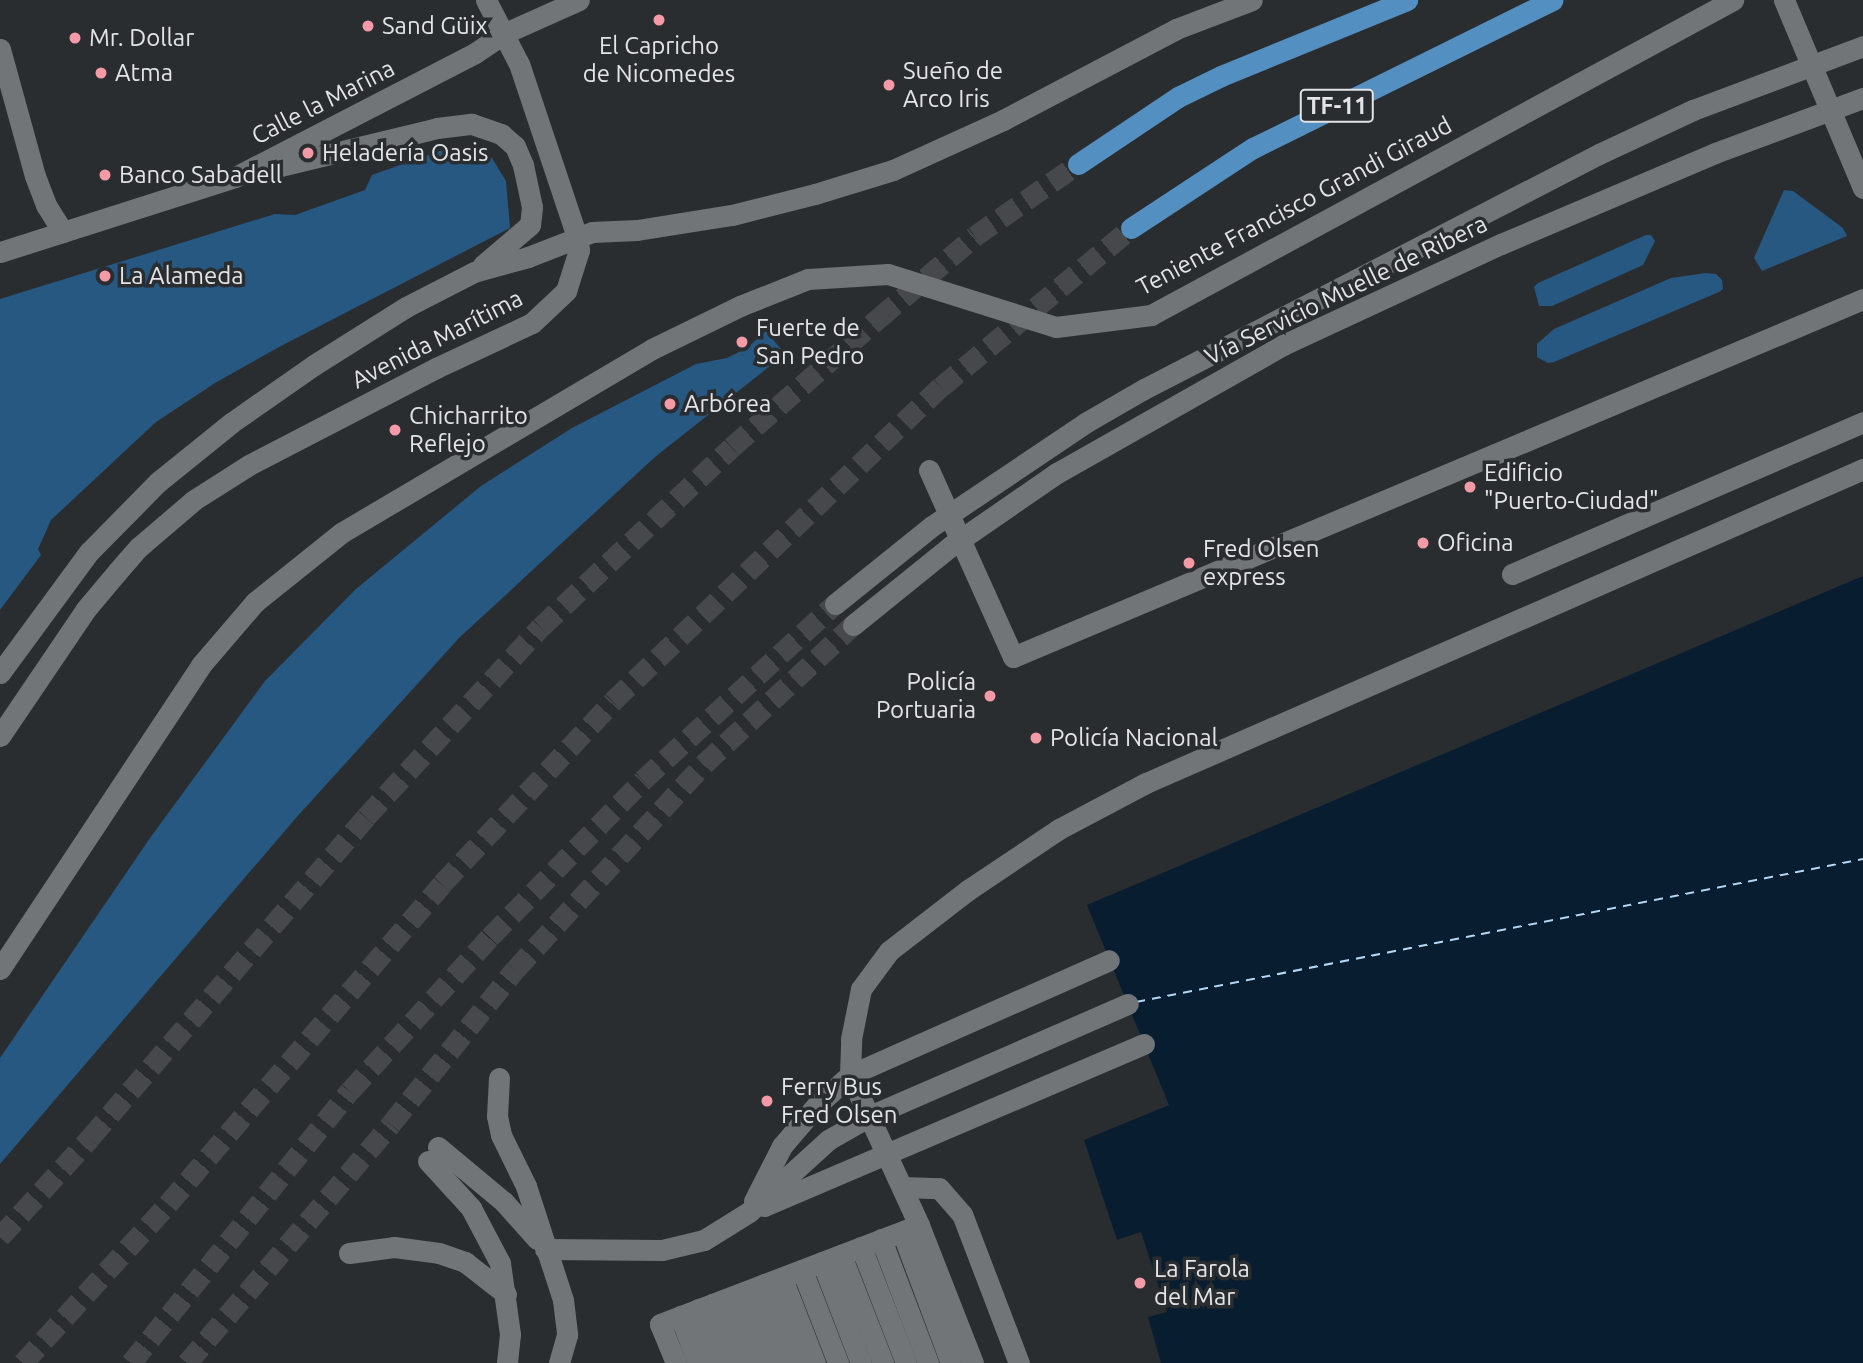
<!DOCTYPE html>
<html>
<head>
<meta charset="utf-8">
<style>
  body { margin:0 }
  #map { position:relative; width:1863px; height:1363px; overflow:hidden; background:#2a2d30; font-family:Ubuntu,sans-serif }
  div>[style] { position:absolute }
  .green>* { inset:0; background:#275882 }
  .water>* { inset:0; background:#081d2f }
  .ferry>* { height:2px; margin-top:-1px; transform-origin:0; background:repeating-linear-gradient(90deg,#b5d7f6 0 9px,transparent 0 16px) }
  .street-tunnel>* { height:21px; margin-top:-10.5px; transform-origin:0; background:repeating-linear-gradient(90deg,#46484b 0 21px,transparent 0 31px) }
  .primary-tunnel>* { height:21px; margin-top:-10.5px; transform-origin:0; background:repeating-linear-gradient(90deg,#46484b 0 21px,transparent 0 31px) }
  .lane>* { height:21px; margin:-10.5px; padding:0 10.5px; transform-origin:10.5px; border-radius:10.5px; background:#727578 }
  .street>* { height:21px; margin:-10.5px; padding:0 10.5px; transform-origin:10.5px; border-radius:10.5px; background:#727578 }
  .primary>* { height:21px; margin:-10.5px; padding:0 10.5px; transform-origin:10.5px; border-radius:10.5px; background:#538fc1 }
  .dots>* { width:19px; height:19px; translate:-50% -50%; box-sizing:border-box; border:4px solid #2a2d30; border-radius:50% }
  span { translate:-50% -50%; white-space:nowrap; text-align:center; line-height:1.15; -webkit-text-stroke:7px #2a2d30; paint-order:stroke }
  .shield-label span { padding:2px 5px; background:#2a2d30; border:2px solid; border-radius:5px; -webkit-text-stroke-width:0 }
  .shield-label { font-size:23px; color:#e2e4e6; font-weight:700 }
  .poi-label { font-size:24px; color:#e2e4e6 }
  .left { translate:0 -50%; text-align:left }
  .right { translate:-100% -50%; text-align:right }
  .street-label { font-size:24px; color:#e2e4e6 }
</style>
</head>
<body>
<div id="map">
  <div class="green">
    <div style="clip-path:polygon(454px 146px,472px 147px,492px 158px,506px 181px,510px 228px,279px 347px,215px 383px,156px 422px,51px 520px,38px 549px,41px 555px,0 610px,0 299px,275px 214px,295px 215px,365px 190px,372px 175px)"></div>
    <div style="clip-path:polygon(1784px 190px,1793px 191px,1843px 228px,1847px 236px,1762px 271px,1754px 258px)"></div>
    <div style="clip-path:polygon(1646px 235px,1651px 235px,1655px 241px,1643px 265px,1552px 306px,1539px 306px,1534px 287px,1538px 283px)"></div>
    <div style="clip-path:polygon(1706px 273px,1716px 274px,1722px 280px,1723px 289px,1719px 292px,1554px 362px,1548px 363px,1537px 357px,1537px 344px,1554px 329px,1671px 278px)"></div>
    <div style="clip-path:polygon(766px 331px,785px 354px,655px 457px,459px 638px,295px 819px,0 1164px,0 1058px,150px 838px,265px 681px,356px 589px,481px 486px,572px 428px,696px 364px,727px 358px,747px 348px)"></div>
  </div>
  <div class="water">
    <div style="clip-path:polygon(1863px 576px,1863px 1363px,1161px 1363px,1148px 1317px,1167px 1312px,1141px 1232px,1117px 1240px,1084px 1140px,1169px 1105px,1087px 905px)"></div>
  </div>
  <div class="ferry">
    <div style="left:1136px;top:1002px;width:741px;rotate:-11.13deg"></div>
  </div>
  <div class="street-tunnel">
    <div style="left:131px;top:1363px;width:349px;rotate:-51.2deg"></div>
    <div style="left:350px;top:1091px;width:208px;rotate:-47.7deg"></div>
    <div style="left:490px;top:937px;width:219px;rotate:-45.7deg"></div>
    <div style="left:643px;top:780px;width:260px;rotate:-42.5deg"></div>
    <div style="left:187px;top:1363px;width:314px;rotate:-49.5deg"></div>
    <div style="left:391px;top:1124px;width:198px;rotate:-51.2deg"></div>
    <div style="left:515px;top:970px;width:280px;rotate:-47.5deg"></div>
    <div style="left:704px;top:764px;width:204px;rotate:-43deg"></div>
  </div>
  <div class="primary-tunnel">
    <div style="left:0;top:1237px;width:134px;rotate:-47.7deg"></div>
    <div style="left:90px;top:1138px;width:423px;rotate:-49.3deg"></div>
    <div style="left:366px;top:817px;width:258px;rotate:-47.4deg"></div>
    <div style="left:541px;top:627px;width:262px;rotate:-43.3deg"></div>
    <div style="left:732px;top:447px;width:196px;rotate:-41.3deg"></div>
    <div style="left:879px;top:318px;width:126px;rotate:-40.5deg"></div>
    <div style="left:975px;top:236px;width:126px;rotate:-35deg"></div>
    <div style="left:23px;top:1363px;width:215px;rotate:-47.6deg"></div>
    <div style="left:168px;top:1204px;width:421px;rotate:-49.4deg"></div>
    <div style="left:442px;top:884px;width:250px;rotate:-46.9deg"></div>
    <div style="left:613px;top:701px;width:454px;rotate:-43.8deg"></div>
    <div style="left:941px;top:387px;width:248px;rotate:-39.9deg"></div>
  </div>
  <div class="lane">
    <div style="left:499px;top:1078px;width:38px;rotate:93deg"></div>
    <div style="left:497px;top:1116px;width:19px;rotate:78deg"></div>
    <div style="left:501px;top:1135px;width:57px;rotate:63.9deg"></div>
    <div style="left:526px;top:1186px;width:120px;rotate:72deg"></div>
    <div style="left:563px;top:1300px;width:35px;rotate:83deg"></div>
    <div style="left:567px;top:1335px;width:29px;rotate:106deg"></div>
    <div style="left:438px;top:1147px;width:86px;rotate:39.8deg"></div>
    <div style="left:504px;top:1202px;width:50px;rotate:48.3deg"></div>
    <div style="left:428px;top:1161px;width:64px;rotate:47.5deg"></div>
    <div style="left:471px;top:1208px;width:62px;rotate:62.2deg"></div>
    <div style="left:500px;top:1263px;width:72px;rotate:82deg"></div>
    <div style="left:510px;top:1334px;width:29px;rotate:96deg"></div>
    <div style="left:902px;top:1187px;width:37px;rotate:2deg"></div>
    <div style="left:939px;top:1188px;width:35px;rotate:49deg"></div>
    <div style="left:962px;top:1214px;width:160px;rotate:69.1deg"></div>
    <div style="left:754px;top:1201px;width:62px;rotate:-63deg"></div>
    <div style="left:782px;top:1146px;width:52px;rotate:-49.6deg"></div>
    <div style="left:816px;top:1106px;width:46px;rotate:-42.4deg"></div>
    <div style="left:850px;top:1075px;width:283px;rotate:-23.9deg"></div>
    <div style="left:764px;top:1206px;width:413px;rotate:-23.1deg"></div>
    <div style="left:902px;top:1232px;width:140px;rotate:69.5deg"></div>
    <div style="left:881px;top:1239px;width:133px;rotate:69.2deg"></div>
    <div style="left:861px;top:1247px;width:124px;rotate:68.8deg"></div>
    <div style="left:545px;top:1249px;width:117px;rotate:0.5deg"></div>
    <div style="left:662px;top:1250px;width:43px;rotate:-13.4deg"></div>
    <div style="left:704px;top:1240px;width:53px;rotate:-31.9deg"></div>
    <div style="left:749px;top:1212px;width:107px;rotate:-42.3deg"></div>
    <div style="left:828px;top:1140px;width:48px;rotate:-29.7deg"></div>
    <div style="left:870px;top:1116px;width:281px;rotate:-23.5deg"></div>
    <div style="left:349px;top:1253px;width:45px;rotate:-7.6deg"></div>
    <div style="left:394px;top:1247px;width:45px;rotate:7.6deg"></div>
    <div style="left:439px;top:1253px;width:28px;rotate:19deg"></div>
    <div style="left:465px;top:1262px;width:52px;rotate:38deg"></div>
    <div style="left:841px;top:1255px;width:116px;rotate:68.7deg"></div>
    <div style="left:822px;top:1262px;width:108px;rotate:68.9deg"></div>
    <div style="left:802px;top:1270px;width:100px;rotate:68.8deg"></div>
    <div style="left:782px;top:1278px;width:91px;rotate:68.8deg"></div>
    <div style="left:764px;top:1284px;width:85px;rotate:69.2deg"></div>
    <div style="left:747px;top:1291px;width:77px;rotate:69.4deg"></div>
    <div style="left:728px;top:1299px;width:69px;rotate:68.7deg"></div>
    <div style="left:712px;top:1304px;width:63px;rotate:68.7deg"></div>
    <div style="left:698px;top:1309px;width:58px;rotate:69.7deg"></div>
    <div style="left:680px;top:1316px;width:50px;rotate:69deg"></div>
    <div style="left:676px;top:1363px;width:42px;rotate:-112.3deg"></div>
    <div style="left:660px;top:1324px;width:277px;rotate:-20.9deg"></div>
    <div style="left:973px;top:1363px;width:148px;rotate:-111.4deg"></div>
    <div style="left:919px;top:1225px;width:165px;rotate:-114.7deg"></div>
    <div style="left:850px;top:1075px;width:36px;rotate:-88deg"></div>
    <div style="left:851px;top:1039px;width:51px;rotate:-78.7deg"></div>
    <div style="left:861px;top:989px;width:47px;rotate:-53.6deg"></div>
    <div style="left:889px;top:951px;width:100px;rotate:-37.7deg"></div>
    <div style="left:968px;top:890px;width:110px;rotate:-33.8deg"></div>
    <div style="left:1059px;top:829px;width:98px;rotate:-27.9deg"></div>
    <div style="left:1146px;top:783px;width:783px;rotate:-23.65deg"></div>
  </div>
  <div class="street">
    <div style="left:1784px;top:0;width:204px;rotate:67.2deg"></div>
    <div style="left:0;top:49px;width:132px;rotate:74.6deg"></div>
    <div style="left:35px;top:176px;width:31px;rotate:69deg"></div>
    <div style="left:46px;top:205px;width:32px;rotate:58deg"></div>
    <div style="left:268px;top:169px;width:174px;rotate:-13.6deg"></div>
    <div style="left:437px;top:128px;width:35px;rotate:-7deg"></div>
    <div style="left:472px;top:124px;width:31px;rotate:19deg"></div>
    <div style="left:501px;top:134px;width:18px;rotate:41deg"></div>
    <div style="left:515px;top:146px;width:21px;rotate:67deg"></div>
    <div style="left:523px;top:165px;width:43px;rotate:77.9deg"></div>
    <div style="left:532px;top:207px;width:18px;rotate:96deg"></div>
    <div style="left:530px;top:225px;width:62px;rotate:139.6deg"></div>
    <div style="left:0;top:252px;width:247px;rotate:-17.7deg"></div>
    <div style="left:235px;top:177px;width:270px;rotate:-27.3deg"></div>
    <div style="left:475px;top:53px;width:34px;rotate:-34deg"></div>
    <div style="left:503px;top:34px;width:83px;rotate:-24.1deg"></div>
    <div style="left:929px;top:470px;width:205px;rotate:65.8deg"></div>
    <div style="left:1013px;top:657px;width:922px;rotate:-22.84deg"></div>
    <div style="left:1512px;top:574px;width:382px;rotate:-23.4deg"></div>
    <div style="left:835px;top:604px;width:124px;rotate:-38.8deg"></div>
    <div style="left:932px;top:526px;width:184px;rotate:-33.9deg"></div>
    <div style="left:1085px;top:423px;width:68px;rotate:-30deg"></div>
    <div style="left:1144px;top:389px;width:512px;rotate:-27.32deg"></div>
    <div style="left:1599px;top:154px;width:104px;rotate:-25.1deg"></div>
    <div style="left:1693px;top:110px;width:182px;rotate:-20.6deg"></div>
    <div style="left:853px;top:625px;width:126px;rotate:-38.9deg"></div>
    <div style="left:951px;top:546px;width:129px;rotate:-34.6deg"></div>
    <div style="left:1057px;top:473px;width:260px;rotate:-29.5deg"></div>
    <div style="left:1283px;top:345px;width:240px;rotate:-24.9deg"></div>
    <div style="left:1501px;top:244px;width:233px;rotate:-23deg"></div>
    <div style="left:1715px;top:153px;width:158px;rotate:-20.4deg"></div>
    <div style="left:0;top:673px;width:150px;rotate:-53.7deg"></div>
    <div style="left:89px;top:552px;width:98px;rotate:-45.4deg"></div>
    <div style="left:158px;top:482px;width:94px;rotate:-38.9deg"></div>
    <div style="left:231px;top:423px;width:101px;rotate:-34.9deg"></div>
    <div style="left:314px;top:365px;width:109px;rotate:-32.2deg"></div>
    <div style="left:406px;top:307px;width:76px;rotate:-27.2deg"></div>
    <div style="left:474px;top:272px;width:56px;rotate:-15.5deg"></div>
    <div style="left:528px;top:257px;width:69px;rotate:-21.3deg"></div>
    <div style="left:592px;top:232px;width:45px;rotate:-2.5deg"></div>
    <div style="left:637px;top:230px;width:96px;rotate:-9deg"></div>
    <div style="left:732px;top:215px;width:86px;rotate:-14.2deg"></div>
    <div style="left:815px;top:194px;width:82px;rotate:-17.1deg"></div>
    <div style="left:893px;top:170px;width:121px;rotate:-24.4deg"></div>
    <div style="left:1003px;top:120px;width:195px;rotate:-27.7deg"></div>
    <div style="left:1176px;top:29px;width:81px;rotate:-20.9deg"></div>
    <div style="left:0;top:736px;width:153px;rotate:-55.9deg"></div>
    <div style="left:86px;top:609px;width:48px;rotate:-50deg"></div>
    <div style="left:117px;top:572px;width:33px;rotate:-49deg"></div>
    <div style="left:139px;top:547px;width:72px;rotate:-40.5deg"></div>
    <div style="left:194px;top:500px;width:65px;rotate:-32.5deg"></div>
    <div style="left:249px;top:465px;width:211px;rotate:-27.4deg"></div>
    <div style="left:436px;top:368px;width:106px;rotate:-25.1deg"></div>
    <div style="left:532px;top:323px;width:47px;rotate:-43.3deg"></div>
    <div style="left:566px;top:291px;width:43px;rotate:-72.4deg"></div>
    <div style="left:579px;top:250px;width:13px;rotate:-99deg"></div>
    <div style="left:577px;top:237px;width:182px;rotate:-108.5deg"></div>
    <div style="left:519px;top:64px;width:72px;rotate:-117.3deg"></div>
    <div style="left:0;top:969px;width:364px;rotate:-56.5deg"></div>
    <div style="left:201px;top:665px;width:83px;rotate:-49.4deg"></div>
    <div style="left:255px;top:602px;width:110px;rotate:-38.7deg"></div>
    <div style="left:341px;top:533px;width:361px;rotate:-30.6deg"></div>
    <div style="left:652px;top:349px;width:98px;rotate:-26deg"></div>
    <div style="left:740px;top:306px;width:73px;rotate:-21.7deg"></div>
    <div style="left:808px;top:279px;width:80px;rotate:-3.6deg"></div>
    <div style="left:888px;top:274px;width:176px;rotate:17.5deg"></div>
    <div style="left:1056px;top:327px;width:96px;rotate:-7.2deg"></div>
    <div style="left:1151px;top:315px;width:662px;rotate:-28.42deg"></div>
  </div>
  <div class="primary">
    <div style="left:1078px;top:164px;width:120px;rotate:-33.8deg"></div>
    <div style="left:1178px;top:97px;width:48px;rotate:-26deg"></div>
    <div style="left:1221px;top:76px;width:201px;rotate:-22.2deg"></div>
    <div style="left:1131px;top:228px;width:146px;rotate:-33.3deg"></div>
    <div style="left:1253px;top:148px;width:334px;rotate:-26.3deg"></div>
  </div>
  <div class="dots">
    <div style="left:659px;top:20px;background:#f49aa6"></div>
    <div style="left:368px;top:26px;background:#f49aa6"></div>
    <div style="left:75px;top:38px;background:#f49aa6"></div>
    <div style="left:101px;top:73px;background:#f49aa6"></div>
    <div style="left:889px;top:85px;background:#f49aa6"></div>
    <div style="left:308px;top:153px;background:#f49aa6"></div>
    <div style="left:105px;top:175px;background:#f49aa6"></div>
    <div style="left:105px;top:276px;background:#f49aa6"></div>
    <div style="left:742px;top:342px;background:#f49aa6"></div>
    <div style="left:670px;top:404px;background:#f49aa6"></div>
    <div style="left:395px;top:430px;background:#f49aa6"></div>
    <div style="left:1470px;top:487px;background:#f49aa6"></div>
    <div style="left:1423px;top:543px;background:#f49aa6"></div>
    <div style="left:1189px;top:563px;background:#f49aa6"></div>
    <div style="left:990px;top:696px;background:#f49aa6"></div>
    <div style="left:1036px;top:738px;background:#f49aa6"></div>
    <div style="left:767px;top:1101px;background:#f49aa6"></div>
    <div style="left:1140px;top:1283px;background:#f49aa6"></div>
  </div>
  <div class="shield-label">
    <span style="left:1337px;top:106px">TF-11</span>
  </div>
  <div class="poi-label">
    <span class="left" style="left:382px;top:26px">Sand Güix</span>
    <span class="left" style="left:89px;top:38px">Mr. Dollar</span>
    <span style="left:659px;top:60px">El Capricho<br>de Nicomedes</span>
    <span class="left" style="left:903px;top:85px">Sueño de<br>Arco Iris</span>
    <span class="left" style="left:115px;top:73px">Atma</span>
    <span class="left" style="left:322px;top:153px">Heladería Oasis</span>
    <span class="left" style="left:119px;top:175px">Banco Sabadell</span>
    <span class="left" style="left:119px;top:276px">La Alameda</span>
    <span class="left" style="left:756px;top:342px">Fuerte de<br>San Pedro</span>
    <span class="left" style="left:684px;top:404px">Arbórea</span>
    <span class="left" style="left:409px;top:430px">Chicharrito<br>Reflejo</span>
    <span class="left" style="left:1484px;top:487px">Edificio<br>"Puerto-Ciudad"</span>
    <span class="left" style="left:1437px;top:543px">Oficina</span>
    <span class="left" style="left:1203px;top:563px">Fred Olsen<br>express</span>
    <span class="right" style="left:976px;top:696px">Policía<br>Portuaria</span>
    <span class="left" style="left:1050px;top:738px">Policía Nacional</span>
    <span class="left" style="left:781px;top:1101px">Ferry Bus<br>Fred Olsen</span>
    <span class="left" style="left:1154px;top:1283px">La Farola<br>del Mar</span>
  </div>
  <div class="street-label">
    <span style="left:323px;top:102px;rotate:-27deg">Calle la Marina</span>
    <span style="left:1294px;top:206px;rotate:-28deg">Teniente Francisco Grandi Giraud</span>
    <span style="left:1346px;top:290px;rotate:-26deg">Vía Servicio Muelle de Ribera</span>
    <span style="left:437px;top:339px;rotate:-27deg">Avenida Marítima</span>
  </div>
</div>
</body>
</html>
